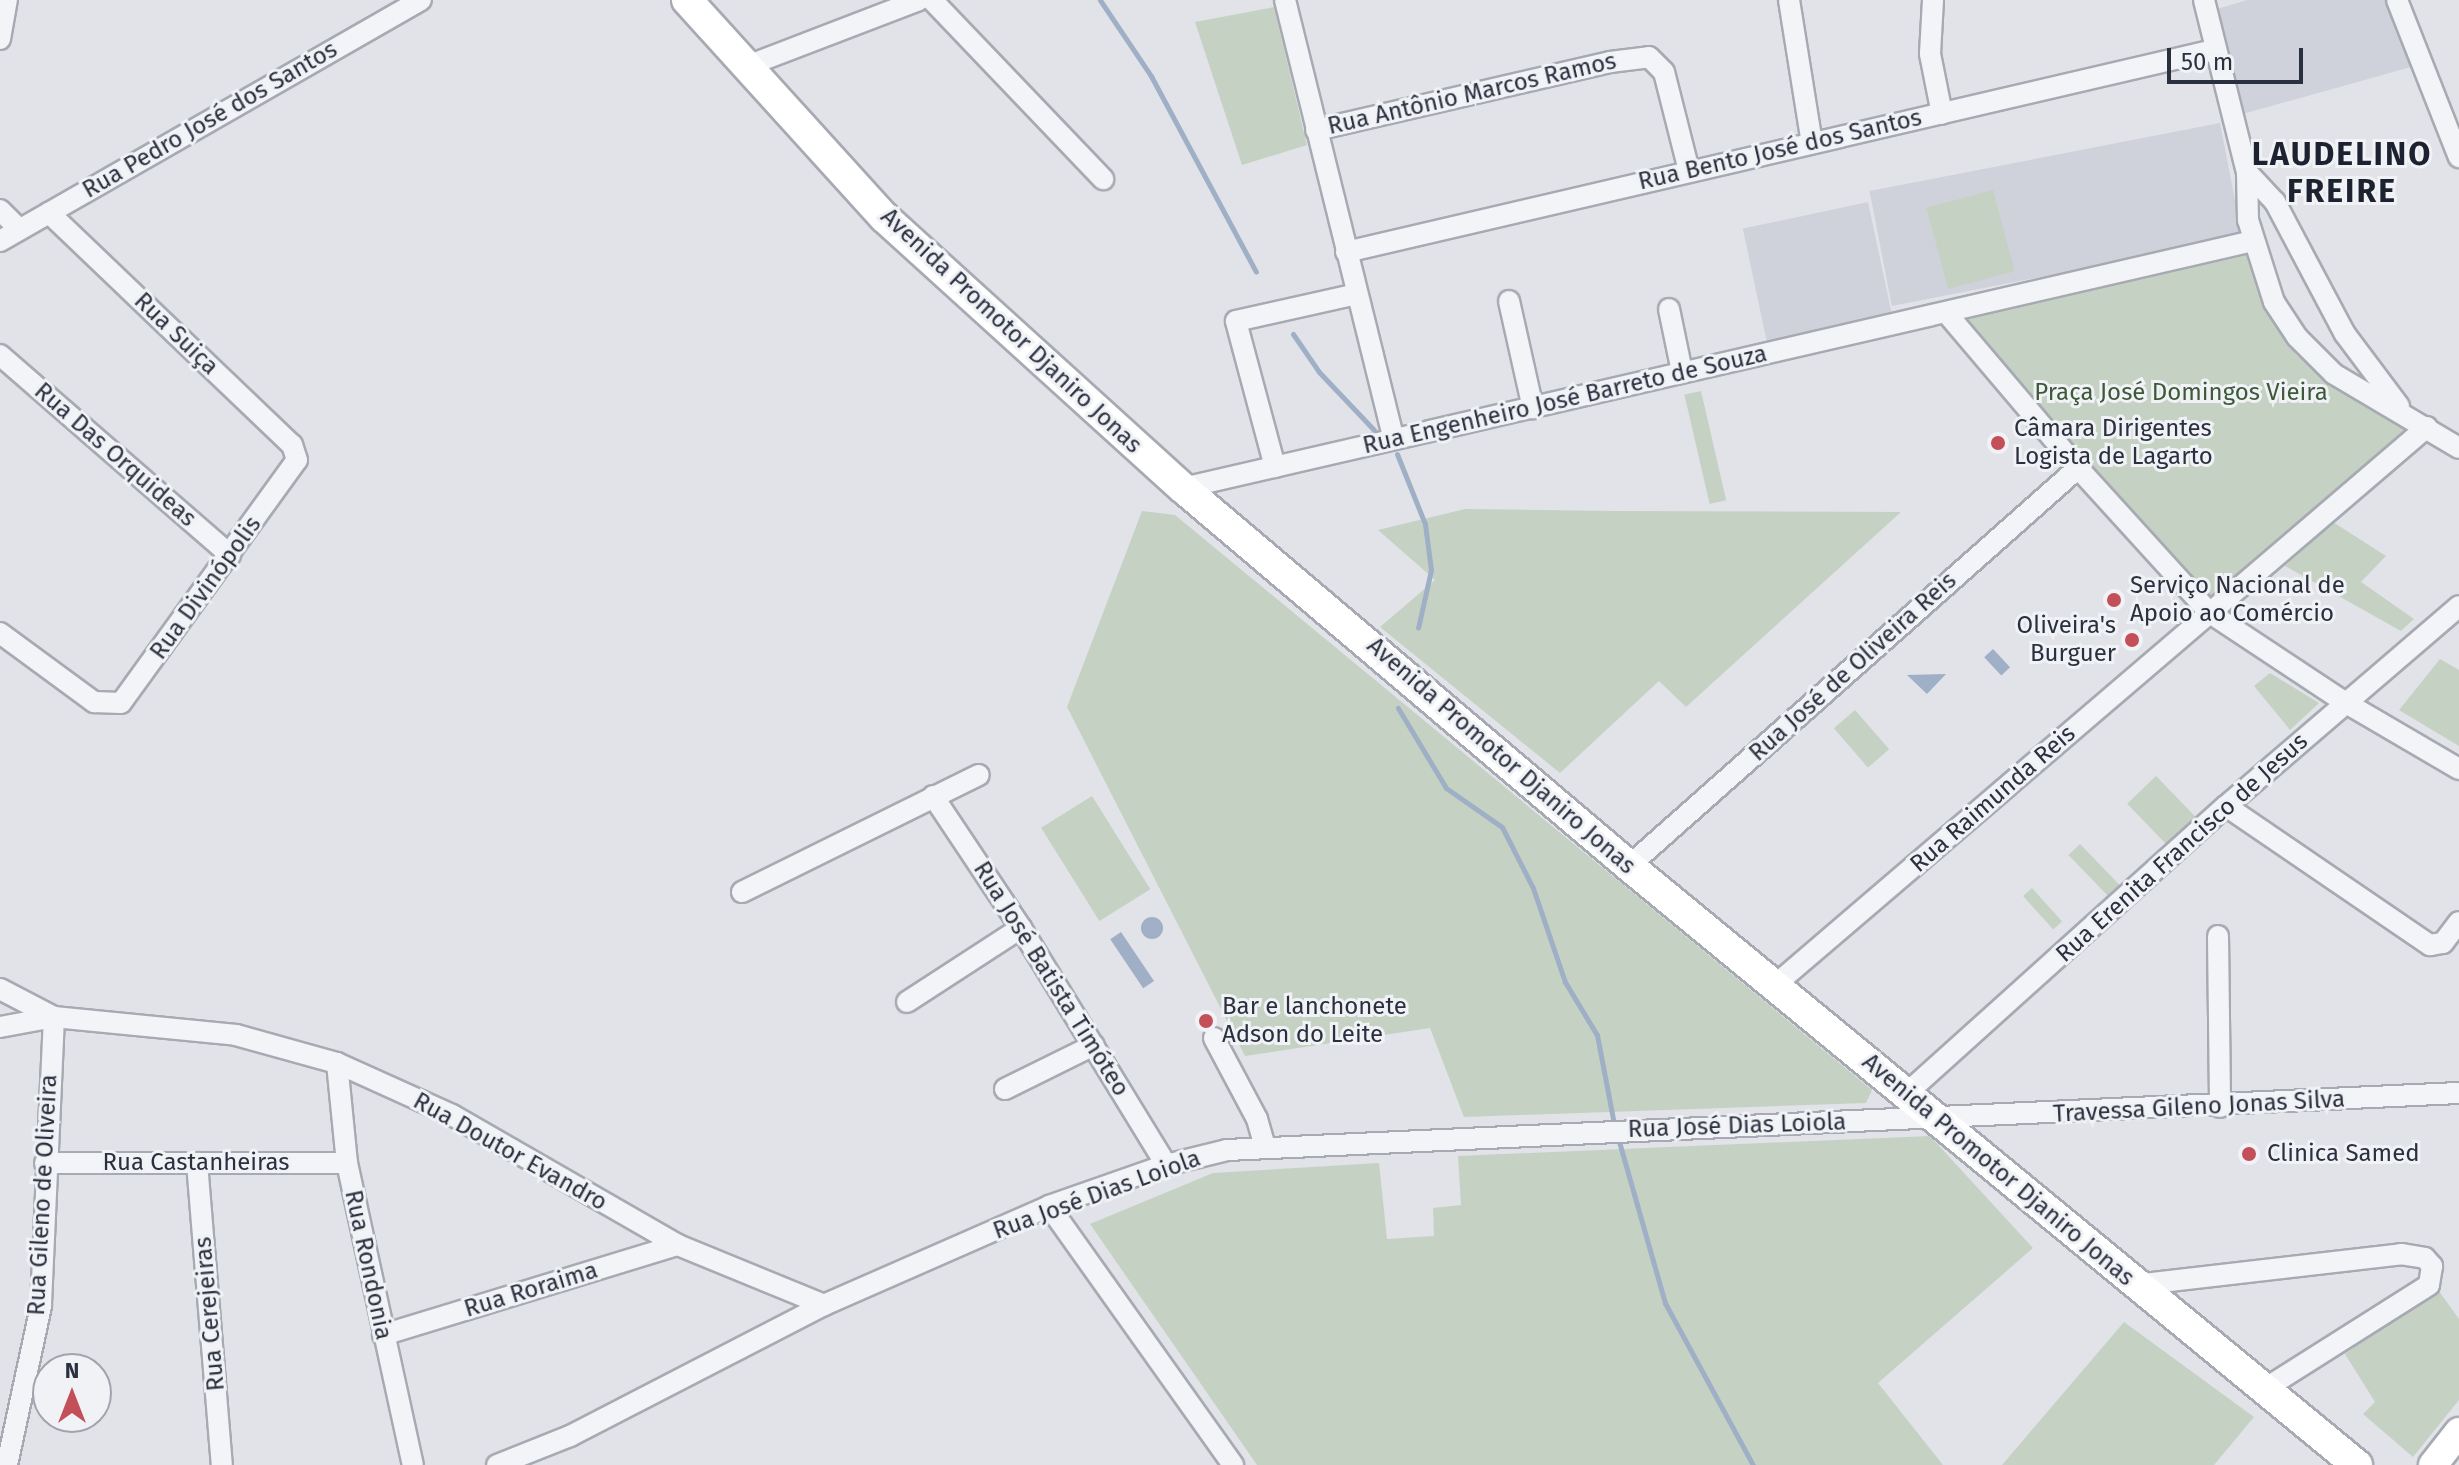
<!DOCTYPE html>
<html>
<head>
<meta charset="utf-8">
<style>
  body { margin:0 }
  #map { position:relative; width:2459px; height:1465px; overflow:hidden; background:#e1e3e8; font-family:"Fira Sans",sans-serif }
  div>[style] { position:absolute }
  .built>* { inset:0; background:#cfd2da; transform-origin:0 0 }
  .green>* { inset:0; background:#c5d2c3; transform-origin:0 0 }
  .water>* { inset:0; background:#9fafc5; transform-origin:0 0 }
  .round { border-radius:50% }
  .stream>* { height:5px; margin:-2.5px; padding:0 2.5px; transform-origin:2.5px; border-radius:2.5px; background:#9fafc5 }
  .roads { filter:drop-shadow(2px 0 #a7aab2) drop-shadow(-2px 0 #a7aab2) drop-shadow(0 2px #a7aab2) drop-shadow(0 -2px #a7aab2) }
  .minor>* { height:20px; margin:-10px; padding:0 10px; transform-origin:10px; border-radius:10px; background:#f3f4f7 }
  .secondary>* { height:28px; margin:-14px; padding:0 14px; transform-origin:14px; border-radius:14px; background:#fff }
  .primary>* { height:30px; margin:-15px; padding:0 15px; transform-origin:15px; border-radius:15px; background:#fff }
  .dots>* { width:22px; height:22px; translate:-50% -50%; box-sizing:border-box; border:4px solid #f0f2f6; border-radius:50% }
  span { translate:-50% -50%; white-space:nowrap; text-align:center; line-height:1.15; -webkit-text-stroke:6px #f0f2f6; paint-order:stroke }
  .street-label { font-size:24px; color:#2b303f }
  .park-label { font-size:24px; color:#3d5939 }
  .poi-label { font-size:24px; color:#2b303f }
  .left { translate:0 -50%; text-align:left }
  .right { translate:-100% -50%; text-align:right }
  .district-label { font-size:32px; color:#1d2230; font-weight:700; letter-spacing:2px }
  .north { position:absolute; left:32px; top:1353px; width:80px; height:80px; box-sizing:border-box; background:#f0f2f6; border:2px solid #a1a4ad; border-radius:50%; rotate:0deg; font-size:22px; font-weight:700; line-height:32px; text-align:center; color:#2b303f }
  .north::after { content:''; display:block; margin:auto; width:28px; height:36px; background:#c35058; clip-path:polygon(50% 0,100% 100%,50% 72%,0 100%) }
  .scale { position:absolute; left:2167px; top:48px; width:136px; height:36px; box-sizing:border-box; border:4px solid #2b303f; border-top:0; padding-left:10px; font-size:24px; line-height:28px; white-space:nowrap; color:#2b303f; -webkit-text-stroke:6px #f0f2f6; paint-order:stroke }
</style>
</head>
<body>
<div id="map">
  <div class="built">
    <div style="clip-path:polygon(2247px 0,2386px 0,2411px 67px,2239px 115px,2217px 9px)"></div>
    <div style="left:2220px;top:123px;width:117px;height:357px;rotate:79deg"></div>
    <div style="left:1868px;top:202px;width:118px;height:128px;rotate:78deg"></div>
  </div>
  <div class="green">
    <div style="clip-path:polygon(1274px 7px,1307px 145px,1242px 165px,1195px 22px)"></div>
    <div style="left:1993px;top:190px;width:84px;height:69px;rotate:75deg"></div>
    <div style="clip-path:polygon(2252px 254px,2266px 303px,2297px 356px,2420px 425px,2211px 605px,1964px 319px)"></div>
    <div style="left:1701px;top:391px;width:112px;height:17px;rotate:77deg"></div>
    <div style="clip-path:polygon(1465px 509px,1613px 511px,1901px 512px,1686px 707px,1659px 681px,1560px 773px,1380px 627px,1435px 580px,1378px 530px)"></div>
    <div style="clip-path:polygon(1142px 511px,1175px 515px,1872px 1090px,1866px 1103px,1464px 1117px,1430px 1028px,1245px 1056px,1067px 707px)"></div>
    <div style="clip-path:polygon(2333px 522px,2386px 556px,2361px 582px,2414px 619px,2401px 631px,2285px 566px)"></div>
    <div style="clip-path:polygon(2440px 659px,2459px 670px,2459px 746px,2399px 710px)"></div>
    <div style="clip-path:polygon(2270px 673px,2319px 703px,2290px 730px,2254px 686px)"></div>
    <div style="left:1855px;top:710px;width:52px;height:28px;rotate:49deg"></div>
    <div style="left:2156px;top:776px;width:62px;height:40px;rotate:46deg"></div>
    <div style="left:1092px;top:796px;width:110px;height:60px;rotate:58deg"></div>
    <div style="left:2080px;top:844px;width:58px;height:16px;rotate:46deg"></div>
    <div style="left:2032px;top:888px;width:45px;height:12px;rotate:48deg"></div>
    <div style="clip-path:polygon(1930px 1136px,2033px 1248px,1878px 1383px,1943px 1465px,1257px 1465px,1090px 1224px,1213px 1173px,1379px 1163px,1387px 1239px,1434px 1236px,1433px 1208px,1461px 1205px,1458px 1156px)"></div>
    <div style="clip-path:polygon(2436px 1287px,2459px 1319px,2459px 1400px,2413px 1457px,2363px 1414px,2375px 1402px,2345px 1354px)"></div>
    <div style="clip-path:polygon(2124px 1322px,2254px 1417px,2214px 1465px,2002px 1465px)"></div>
  </div>
  <div class="water">
    <div style="left:1993px;top:649px;width:25px;height:12px;rotate:47deg"></div>
    <div style="clip-path:polygon(1946px 674px,1927px 694px,1907px 675px)"></div>
    <div class="round" style="left:1141px;top:917px;width:22px;height:22px"></div>
    <div style="left:1121px;top:932px;width:59px;height:13px;rotate:56deg"></div>
  </div>
  <div class="stream">
    <div style="left:1100px;top:0;width:92px;rotate:56.1deg"></div>
    <div style="left:1151px;top:76px;width:222px;rotate:61.8deg"></div>
    <div style="left:1293px;top:334px;width:46px;rotate:55.6deg"></div>
    <div style="left:1319px;top:372px;width:80px;rotate:46.5deg"></div>
    <div style="left:1397px;top:454px;width:75px;rotate:68.2deg"></div>
    <div style="left:1425px;top:524px;width:46px;rotate:82.6deg"></div>
    <div style="left:1431px;top:570px;width:59px;rotate:102.6deg"></div>
    <div style="left:1398px;top:708px;width:93px;rotate:59deg"></div>
    <div style="left:1446px;top:788px;width:68px;rotate:34.9deg"></div>
    <div style="left:1502px;top:827px;width:68px;rotate:63.1deg"></div>
    <div style="left:1533px;top:888px;width:99px;rotate:71.2deg"></div>
    <div style="left:1565px;top:982px;width:62px;rotate:58.9deg"></div>
    <div style="left:1597px;top:1035px;width:96px;rotate:79.2deg"></div>
    <div style="left:1618px;top:1138px;width:172px;rotate:74.1deg"></div>
    <div style="left:1665px;top:1303px;width:184px;rotate:61.5deg"></div>
  </div>
  <div class="roads">
    <div class="minor">
      <div style="left:932px;top:0;width:248px;rotate:46.3deg"></div>
      <div style="left:1285px;top:0;width:452px;rotate:76.1deg"></div>
      <div style="left:1789px;top:0;width:145px;rotate:80.9deg"></div>
      <div style="left:1933px;top:0;width:54px;rotate:93.2deg"></div>
      <div style="left:1930px;top:54px;width:61px;rotate:78.7deg"></div>
      <div style="left:2204px;top:0;width:177px;rotate:76deg"></div>
      <div style="left:2247px;top:172px;width:48px;rotate:88.8deg"></div>
      <div style="left:2248px;top:220px;width:86px;rotate:72.4deg"></div>
      <div style="left:2274px;top:302px;width:42px;rotate:56.7deg"></div>
      <div style="left:2297px;top:337px;width:52px;rotate:45deg"></div>
      <div style="left:2334px;top:374px;width:145px;rotate:30.6deg"></div>
      <div style="left:2397px;top:0;width:169px;rotate:68.5deg"></div>
      <div style="left:0;top:39px;width:40px;rotate:-80deg"></div>
      <div style="left:747px;top:66px;width:184px;rotate:-21deg"></div>
      <div style="left:1316px;top:130px;width:302px;rotate:-13deg"></div>
      <div style="left:1610px;top:62px;width:39px;rotate:-7deg"></div>
      <div style="left:1649px;top:57px;width:21px;rotate:45deg"></div>
      <div style="left:1664px;top:72px;width:102px;rotate:75.8deg"></div>
      <div style="left:2247px;top:172px;width:41px;rotate:47deg"></div>
      <div style="left:2275px;top:202px;width:149px;rotate:62.1deg"></div>
      <div style="left:2345px;top:334px;width:90px;rotate:53.1deg"></div>
      <div style="left:0;top:210px;width:27px;rotate:45deg"></div>
      <div style="left:0;top:241px;width:485px;rotate:-29.8deg"></div>
      <div style="left:1346px;top:252px;width:891px;rotate:-13.1deg"></div>
      <div style="left:1509px;top:301px;width:110px;rotate:77.4deg"></div>
      <div style="left:1669px;top:309px;width:64px;rotate:78.3deg"></div>
      <div style="left:1949px;top:316px;width:199px;rotate:49.7deg"></div>
      <div style="left:2078px;top:468px;width:196px;rotate:47.7deg"></div>
      <div style="left:2210px;top:613px;width:163px;rotate:33.5deg"></div>
      <div style="left:2346px;top:703px;width:131px;rotate:30.3deg"></div>
      <div style="left:0;top:355px;width:305px;rotate:41deg"></div>
      <div style="left:1275px;top:467px;width:151px;rotate:-105deg"></div>
      <div style="left:1236px;top:321px;width:124px;rotate:-12.6deg"></div>
      <div style="left:1183px;top:488px;width:1098px;rotate:-13deg"></div>
      <div style="left:0;top:633px;width:117px;rotate:36.3deg"></div>
      <div style="left:94px;top:702px;width:27px;rotate:2deg"></div>
      <div style="left:121px;top:703px;width:300px;rotate:-54.1deg"></div>
      <div style="left:297px;top:460px;width:16px;rotate:-108deg"></div>
      <div style="left:292px;top:445px;width:336px;rotate:-136.3deg"></div>
      <div style="left:933px;top:796px;width:159px;rotate:56.3deg"></div>
      <div style="left:1021px;top:928px;width:278px;rotate:58.5deg"></div>
      <div style="left:2226px;top:806px;width:247px;rotate:34.3deg"></div>
      <div style="left:2430px;top:945px;width:13px;rotate:-9deg"></div>
      <div style="left:2443px;top:943px;width:26px;rotate:-53deg"></div>
      <div style="left:1629px;top:866px;width:600px;rotate:-41.55deg"></div>
      <div style="left:742px;top:892px;width:264px;rotate:-26.3deg"></div>
      <div style="left:2218px;top:936px;width:171px;rotate:89.3deg"></div>
      <div style="left:1775px;top:985px;width:858px;rotate:-40.56deg"></div>
      <div style="left:0;top:989px;width:61px;rotate:27.4deg"></div>
      <div style="left:54px;top:1017px;width:183px;rotate:5.6deg"></div>
      <div style="left:236px;top:1035px;width:105px;rotate:15.5deg"></div>
      <div style="left:337px;top:1063px;width:126px;rotate:24.3deg"></div>
      <div style="left:452px;top:1115px;width:261px;rotate:29.9deg"></div>
      <div style="left:678px;top:1245px;width:158px;rotate:22.3deg"></div>
      <div style="left:907px;top:1002px;width:136px;rotate:-33deg"></div>
      <div style="left:0;top:1027px;width:55px;rotate:-10.5deg"></div>
      <div style="left:54px;top:1017px;width:289px;rotate:92.6deg"></div>
      <div style="left:41px;top:1306px;width:163px;rotate:102.1deg"></div>
      <div style="left:1214px;top:1038px;width:92px;rotate:62deg"></div>
      <div style="left:1257px;top:1119px;width:29px;rotate:74deg"></div>
      <div style="left:337px;top:1063px;width:100px;rotate:84.3deg"></div>
      <div style="left:347px;top:1163px;width:309px;rotate:77.7deg"></div>
      <div style="left:1005px;top:1089px;width:99px;rotate:-26.3deg"></div>
      <div style="left:1907px;top:1093px;width:429px;rotate:-42deg"></div>
      <div style="left:2226px;top:806px;width:307px;rotate:-40.6deg"></div>
      <div style="left:45px;top:1163px;width:302px"></div>
      <div style="left:197px;top:1163px;width:303px;rotate:85.3deg"></div>
      <div style="left:1049px;top:1206px;width:318px;rotate:54.6deg"></div>
      <div style="left:2135px;top:1285px;width:268px;rotate:-6.6deg"></div>
      <div style="left:2401px;top:1254px;width:24px;rotate:9deg"></div>
      <div style="left:2425px;top:1258px;width:11px;rotate:49deg"></div>
      <div style="left:2432px;top:1266px;width:19px;rotate:99deg"></div>
      <div style="left:2429px;top:1285px;width:196px;rotate:147.7deg"></div>
      <div style="left:383px;top:1335px;width:308px;rotate:-17deg"></div>
      <div style="left:497px;top:1465px;width:79px;rotate:-21.7deg"></div>
      <div style="left:570px;top:1436px;width:286px;rotate:-27.3deg"></div>
      <div style="left:824px;top:1305px;width:246px;rotate:-23.7deg"></div>
      <div style="left:1049px;top:1206px;width:124px;rotate:-19.3deg"></div>
      <div style="left:1166px;top:1165px;width:63px;rotate:-13.8deg"></div>
      <div style="left:1227px;top:1150px;width:1233px;rotate:-2.65deg"></div>
    </div>
    <div class="secondary">
      <div style="left:2433px;top:1465px;width:42px;rotate:-51.8deg"></div>
    </div>
    <div class="primary">
      <div style="left:687px;top:0;width:294px;rotate:47.8deg"></div>
      <div style="left:885px;top:218px;width:402px;rotate:42.2deg"></div>
      <div style="left:1183px;top:488px;width:585px;rotate:40.28deg"></div>
      <div style="left:1629px;top:866px;width:943px;rotate:39.45deg"></div>
    </div>
  </div>
  <div class="dots">
    <div style="left:1998px;top:443px;background:#c35058"></div>
    <div style="left:2114px;top:600px;background:#c35058"></div>
    <div style="left:2132px;top:640px;background:#c35058"></div>
    <div style="left:1206px;top:1021px;background:#c35058"></div>
    <div style="left:2249px;top:1154px;background:#c35058"></div>
  </div>
  <div class="street-label">
    <span style="left:1472px;top:94px;rotate:-13deg">Rua Antônio Marcos Ramos</span>
    <span style="left:210px;top:120px;rotate:-30deg">Rua Pedro José dos Santos</span>
    <span style="left:1780px;top:150px;rotate:-13deg">Rua Bento José dos Santos</span>
    <span style="left:1011px;top:331px;rotate:43deg">Avenida Promotor Djaniro Jonas</span>
    <span style="left:176px;top:334px;rotate:44deg">Rua Suiça</span>
    <span style="left:1565px;top:400px;rotate:-13deg">Rua Engenheiro José Barreto de Souza</span>
    <span style="left:115px;top:455px;rotate:41deg">Rua Das Orquideas</span>
    <span style="left:206px;top:588px;rotate:-54deg">Rua Divinópolis</span>
    <span style="left:1853px;top:667px;rotate:-42deg">Rua José de Oliveira Reis</span>
    <span style="left:1501px;top:756px;rotate:41deg">Avenida Promotor Djaniro Jonas</span>
    <span style="left:1993px;top:799px;rotate:-41deg">Rua Raimunda Reis</span>
    <span style="left:2182px;top:848px;rotate:-42deg">Rua Erenita Francisco de Jesus</span>
    <span style="left:1051px;top:979px;rotate:58deg">Rua José Batista Timóteo</span>
    <span style="left:2199px;top:1107px;rotate:-3deg">Travessa Gileno Jonas Silva</span>
    <span style="left:1737px;top:1126px;rotate:-2deg">Rua José Dias Loiola</span>
    <span style="left:510px;top:1152px;rotate:29deg">Rua Doutor Evandro</span>
    <span style="left:196px;top:1163px">Rua Castanheiras</span>
    <span style="left:1998px;top:1170px;rotate:40deg">Avenida Promotor Djaniro Jonas</span>
    <span style="left:43px;top:1195px;rotate:-87deg">Rua Gileno de Oliveira</span>
    <span style="left:1097px;top:1195px;rotate:-20deg">Rua José Dias Loiola</span>
    <span style="left:368px;top:1265px;rotate:78deg">Rua Rondonia</span>
    <span style="left:531px;top:1290px;rotate:-17deg">Rua Roraima</span>
    <span style="left:210px;top:1314px;rotate:-95deg">Rua Cerejeiras</span>
  </div>
  <div class="park-label">
    <span style="left:2181px;top:393px">Praça José Domingos Vieira</span>
  </div>
  <div class="poi-label">
    <span class="left" style="left:2014px;top:443px">Câmara Dirigentes<br>Logista de Lagarto</span>
    <span class="left" style="left:2130px;top:600px">Serviço Nacional de<br>Apoio ao Comércio</span>
    <span class="right" style="left:2116px;top:640px">Oliveira's<br>Burguer</span>
    <span class="left" style="left:1222px;top:1021px">Bar e lanchonete<br>Adson do Leite</span>
    <span class="left" style="left:2267px;top:1154px">Clinica Samed</span>
  </div>
  <div class="district-label">
    <span style="left:2342px;top:173px">LAUDELINO<br>FREIRE</span>
  </div>
  <div class="north">N</div>
  <div class="scale">50 m</div>
</div>
</body>
</html>
